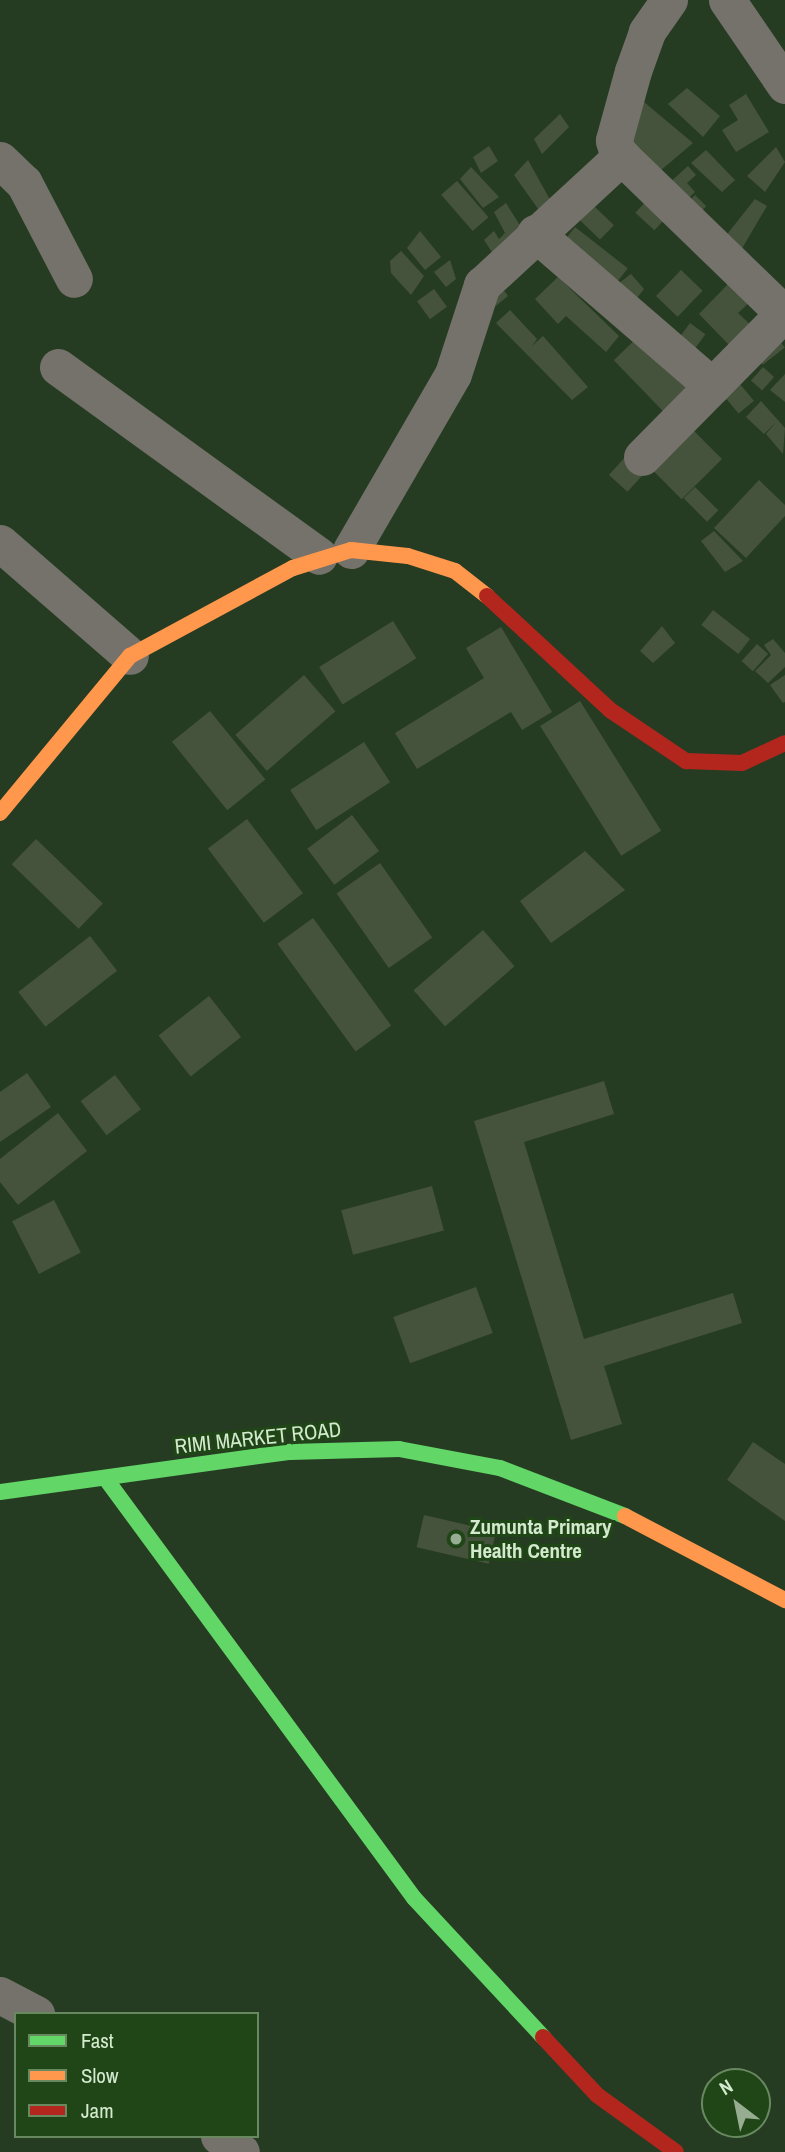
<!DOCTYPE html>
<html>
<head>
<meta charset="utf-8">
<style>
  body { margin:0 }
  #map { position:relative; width:785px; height:2152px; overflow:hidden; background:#263c22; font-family:"Archivo Narrow",sans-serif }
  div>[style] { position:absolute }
  .building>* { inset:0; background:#46533c; transform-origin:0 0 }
  .street>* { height:37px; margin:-18.5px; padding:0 18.5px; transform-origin:18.5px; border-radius:18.5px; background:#74726a }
  .fast>* { height:16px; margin:-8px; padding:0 8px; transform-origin:8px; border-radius:8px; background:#63d668 }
  .slow>* { height:16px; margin:-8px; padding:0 8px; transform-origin:8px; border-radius:8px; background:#ff974d }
  .jam>* { height:16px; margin:-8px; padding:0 8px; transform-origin:8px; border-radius:8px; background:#b3261e }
  .dots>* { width:19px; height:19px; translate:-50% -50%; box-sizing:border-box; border:4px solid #204617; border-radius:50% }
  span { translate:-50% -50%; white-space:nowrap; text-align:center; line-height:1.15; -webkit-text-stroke:6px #204617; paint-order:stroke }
  .street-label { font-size:21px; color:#d3eace }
  .poi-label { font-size:21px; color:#d3eace; font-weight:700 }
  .left { translate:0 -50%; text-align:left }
  .legend { position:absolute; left:14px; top:2012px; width:245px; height:126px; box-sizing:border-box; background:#204617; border:2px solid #688860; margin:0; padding:9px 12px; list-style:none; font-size:21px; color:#d3eace }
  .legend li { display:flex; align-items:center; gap:14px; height:35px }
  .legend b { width:35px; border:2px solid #688860 }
  .north { position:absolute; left:701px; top:2068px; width:70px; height:70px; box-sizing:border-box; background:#204617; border:2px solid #688860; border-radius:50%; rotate:328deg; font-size:19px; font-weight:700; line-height:28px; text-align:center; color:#d3eace }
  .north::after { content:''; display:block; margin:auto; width:24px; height:32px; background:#96ad92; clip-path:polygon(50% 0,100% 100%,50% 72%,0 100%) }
</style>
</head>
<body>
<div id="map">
  <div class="building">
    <div style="clip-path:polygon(687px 88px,720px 116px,703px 137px,668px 104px)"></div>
    <div style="clip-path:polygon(746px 94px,769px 132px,736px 152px,722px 130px,738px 120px,729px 105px)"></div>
    <div style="clip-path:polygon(644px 102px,693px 143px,654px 176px,618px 142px)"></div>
    <div style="clip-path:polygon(560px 114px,569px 127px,542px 154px,534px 139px)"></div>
    <div style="clip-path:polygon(489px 146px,498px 161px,481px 173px,473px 157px)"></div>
    <div style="clip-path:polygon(776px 147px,785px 162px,765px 192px,747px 176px)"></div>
    <div style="clip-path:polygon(706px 150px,735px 180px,722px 192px,691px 163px)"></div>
    <div style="clip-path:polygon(528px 160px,553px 205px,541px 213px,514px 175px)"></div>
    <div style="clip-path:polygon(688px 166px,696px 175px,687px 183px,695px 192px,683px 203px,667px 185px)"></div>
    <div style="clip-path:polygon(471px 167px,499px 197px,483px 208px,460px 179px)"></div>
    <div style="left:457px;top:181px;width:48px;height:21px;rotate:49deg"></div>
    <div style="left:695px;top:195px;width:16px;height:16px;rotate:45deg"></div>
    <div style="left:649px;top:198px;width:26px;height:20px;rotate:43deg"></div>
    <div style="clip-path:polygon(755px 199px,767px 206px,737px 257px,721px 242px)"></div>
    <div style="clip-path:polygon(506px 203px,526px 235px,499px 263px,484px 240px,494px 231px,499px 239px,505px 233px,494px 212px)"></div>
    <div style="left:593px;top:205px;width:29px;height:20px;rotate:44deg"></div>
    <div style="left:575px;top:227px;width:67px;height:19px;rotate:38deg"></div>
    <div style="clip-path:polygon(420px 231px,441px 257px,425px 270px,407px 248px)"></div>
    <div style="clip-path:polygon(401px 251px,424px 276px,411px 295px,391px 273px,390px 261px)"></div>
    <div style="clip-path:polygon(450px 260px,456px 279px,446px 287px,434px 272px)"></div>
    <div style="left:681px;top:270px;width:30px;height:36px;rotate:44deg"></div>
    <div style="clip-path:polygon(631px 274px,644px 289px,637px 298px,615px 286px)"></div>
    <div style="clip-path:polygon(558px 277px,619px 336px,606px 352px,566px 316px,558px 324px,535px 299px)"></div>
    <div style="clip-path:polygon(496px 280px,508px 296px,487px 313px)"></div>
    <div style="clip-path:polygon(731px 281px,751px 301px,738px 313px,753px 327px,732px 348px,699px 314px)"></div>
    <div style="left:434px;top:289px;width:22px;height:21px;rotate:54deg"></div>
    <div style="clip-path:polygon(510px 310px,537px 339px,532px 346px,543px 336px,588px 387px,572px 400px,496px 323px)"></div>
    <div style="left:690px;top:323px;width:19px;height:29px;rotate:36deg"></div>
    <div style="left:775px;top:335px;width:16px;height:28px;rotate:52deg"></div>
    <div style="left:639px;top:336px;width:72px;height:35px;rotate:46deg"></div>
    <div style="left:763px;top:367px;width:15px;height:18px;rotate:42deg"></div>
    <div style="clip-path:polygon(785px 374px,785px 402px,770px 390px)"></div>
    <div style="left:734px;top:377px;width:31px;height:20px;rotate:50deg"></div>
    <div style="clip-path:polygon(761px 401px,785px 428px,783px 454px,766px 434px,776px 422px,764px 434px,746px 417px)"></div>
    <div style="left:688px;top:425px;width:48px;height:57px;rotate:45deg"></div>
    <div style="left:627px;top:455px;width:25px;height:27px;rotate:42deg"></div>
    <div style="clip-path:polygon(759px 480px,785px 505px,785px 516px,746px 558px,714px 528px)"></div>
    <div style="left:695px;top:487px;width:33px;height:16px;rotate:45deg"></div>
    <div style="clip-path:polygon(714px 531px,743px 561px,725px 572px,701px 541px)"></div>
    <div style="left:713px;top:610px;width:47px;height:19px;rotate:38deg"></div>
    <div style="left:393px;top:621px;width:44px;height:87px;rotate:58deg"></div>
    <div style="clip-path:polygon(662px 626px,675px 643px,653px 663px,640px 651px)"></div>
    <div style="clip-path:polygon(501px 627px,552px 712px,522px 730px,511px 712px,417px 769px,395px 733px,484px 678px,466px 648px)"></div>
    <div style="clip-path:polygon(773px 639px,785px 653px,785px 667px,768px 683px,755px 671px,771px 655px,764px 645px)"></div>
    <div style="left:757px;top:644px;width:15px;height:23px;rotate:42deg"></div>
    <div style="left:304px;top:675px;width:48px;height:91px;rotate:49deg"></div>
    <div style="clip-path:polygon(785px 675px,785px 702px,783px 703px,770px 685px)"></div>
    <div style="left:580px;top:701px;width:153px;height:47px;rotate:58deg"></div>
    <div style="left:210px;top:711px;width:88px;height:49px;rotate:51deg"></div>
    <div style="left:364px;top:742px;width:48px;height:88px;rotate:57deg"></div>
    <div style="left:352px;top:815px;width:45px;height:56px;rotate:53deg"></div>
    <div style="left:247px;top:819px;width:93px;height:49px;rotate:53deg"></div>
    <div style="left:36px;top:839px;width:93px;height:35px;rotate:44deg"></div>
    <div style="clip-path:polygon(585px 851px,625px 890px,551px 943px,520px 901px)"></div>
    <div style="left:380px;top:863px;width:91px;height:53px;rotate:55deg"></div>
    <div style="left:313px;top:918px;width:133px;height:44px;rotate:54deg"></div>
    <div style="left:483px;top:930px;width:48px;height:92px;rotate:49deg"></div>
    <div style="left:90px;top:936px;width:44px;height:91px;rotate:52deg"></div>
    <div style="left:209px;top:996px;width:52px;height:64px;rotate:52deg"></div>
    <div style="clip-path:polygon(27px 1073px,51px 1107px,0 1142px,0 1092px)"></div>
    <div style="left:115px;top:1075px;width:43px;height:43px;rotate:53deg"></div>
    <div style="clip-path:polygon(604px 1081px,614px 1114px,524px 1142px,584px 1339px,733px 1293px,742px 1323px,604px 1366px,622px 1424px,571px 1440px,474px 1121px)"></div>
    <div style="clip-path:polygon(58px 1113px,87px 1151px,18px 1205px,0 1182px,0 1159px)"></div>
    <div style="left:432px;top:1186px;width:46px;height:94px;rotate:75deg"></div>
    <div style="left:54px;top:1200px;width:59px;height:47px;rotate:63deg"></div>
    <div style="left:476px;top:1287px;width:49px;height:88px;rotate:70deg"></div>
    <div style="clip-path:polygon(753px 1442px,785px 1464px,785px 1521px,727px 1480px)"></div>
    <div style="left:424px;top:1515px;width:74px;height:33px;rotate:13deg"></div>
  </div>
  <div class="street">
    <div style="left:669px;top:0;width:39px;rotate:125deg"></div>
    <div style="left:647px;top:32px;width:41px;rotate:109.7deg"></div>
    <div style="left:633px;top:71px;width:72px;rotate:105.4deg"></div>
    <div style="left:614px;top:140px;width:12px;rotate:76deg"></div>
    <div style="left:617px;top:152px;width:234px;rotate:44.1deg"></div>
    <div style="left:727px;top:0;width:103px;rotate:55.7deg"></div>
    <div style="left:0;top:160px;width:33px;rotate:44deg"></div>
    <div style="left:24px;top:183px;width:108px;rotate:62.5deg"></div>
    <div style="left:535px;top:233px;width:234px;rotate:40.8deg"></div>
    <div style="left:58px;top:367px;width:322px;rotate:35.9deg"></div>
    <div style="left:642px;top:457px;width:204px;rotate:-45.4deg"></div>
    <div style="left:0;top:543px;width:172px;rotate:41deg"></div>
    <div style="left:351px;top:550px;width:203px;rotate:-59.9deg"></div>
    <div style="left:453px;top:374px;width:94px;rotate:-72deg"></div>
    <div style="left:482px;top:285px;width:190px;rotate:-42.7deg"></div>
    <div style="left:0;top:1995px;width:41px;rotate:27.8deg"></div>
    <div style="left:219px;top:2136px;width:27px;rotate:36deg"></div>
  </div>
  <div class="fast">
    <div style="left:106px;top:1479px;width:520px;rotate:53.68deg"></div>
    <div style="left:414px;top:1898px;width:190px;rotate:47.1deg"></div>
    <div style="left:0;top:1492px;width:293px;rotate:-7.9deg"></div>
    <div style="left:290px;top:1452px;width:109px;rotate:-1.6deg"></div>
    <div style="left:399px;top:1449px;width:103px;rotate:10.7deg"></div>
    <div style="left:500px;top:1468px;width:134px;rotate:21deg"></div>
  </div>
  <div class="slow">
    <div style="left:0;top:813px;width:204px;rotate:-50.4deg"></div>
    <div style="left:130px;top:656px;width:185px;rotate:-28.4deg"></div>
    <div style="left:293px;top:568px;width:61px;rotate:-17.2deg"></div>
    <div style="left:351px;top:550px;width:57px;rotate:6deg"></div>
    <div style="left:408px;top:556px;width:49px;rotate:17.7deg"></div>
    <div style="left:455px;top:571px;width:41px;rotate:38deg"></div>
    <div style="left:625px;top:1516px;width:181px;rotate:27.7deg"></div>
  </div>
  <div class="jam">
    <div style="left:487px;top:596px;width:168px;rotate:42.8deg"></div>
    <div style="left:610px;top:710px;width:92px;rotate:33.9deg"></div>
    <div style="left:686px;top:761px;width:56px;rotate:2deg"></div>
    <div style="left:742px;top:763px;width:47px;rotate:-24.9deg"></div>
    <div style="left:543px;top:2037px;width:79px;rotate:47deg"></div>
    <div style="left:597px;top:2095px;width:97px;rotate:35.8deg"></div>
  </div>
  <div class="dots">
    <div style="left:456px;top:1539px;background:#96ad92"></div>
  </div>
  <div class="street-label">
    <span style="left:258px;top:1438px;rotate:-6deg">RIMI MARKET ROAD</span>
  </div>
  <div class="poi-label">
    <span class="left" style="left:470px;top:1539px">Zumunta Primary<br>Health Centre</span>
  </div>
  <ul class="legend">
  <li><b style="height:9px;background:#63d668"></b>Fast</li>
  <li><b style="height:9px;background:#ff974d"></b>Slow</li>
  <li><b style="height:9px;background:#b3261e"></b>Jam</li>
  </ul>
  <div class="north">N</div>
</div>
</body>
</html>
